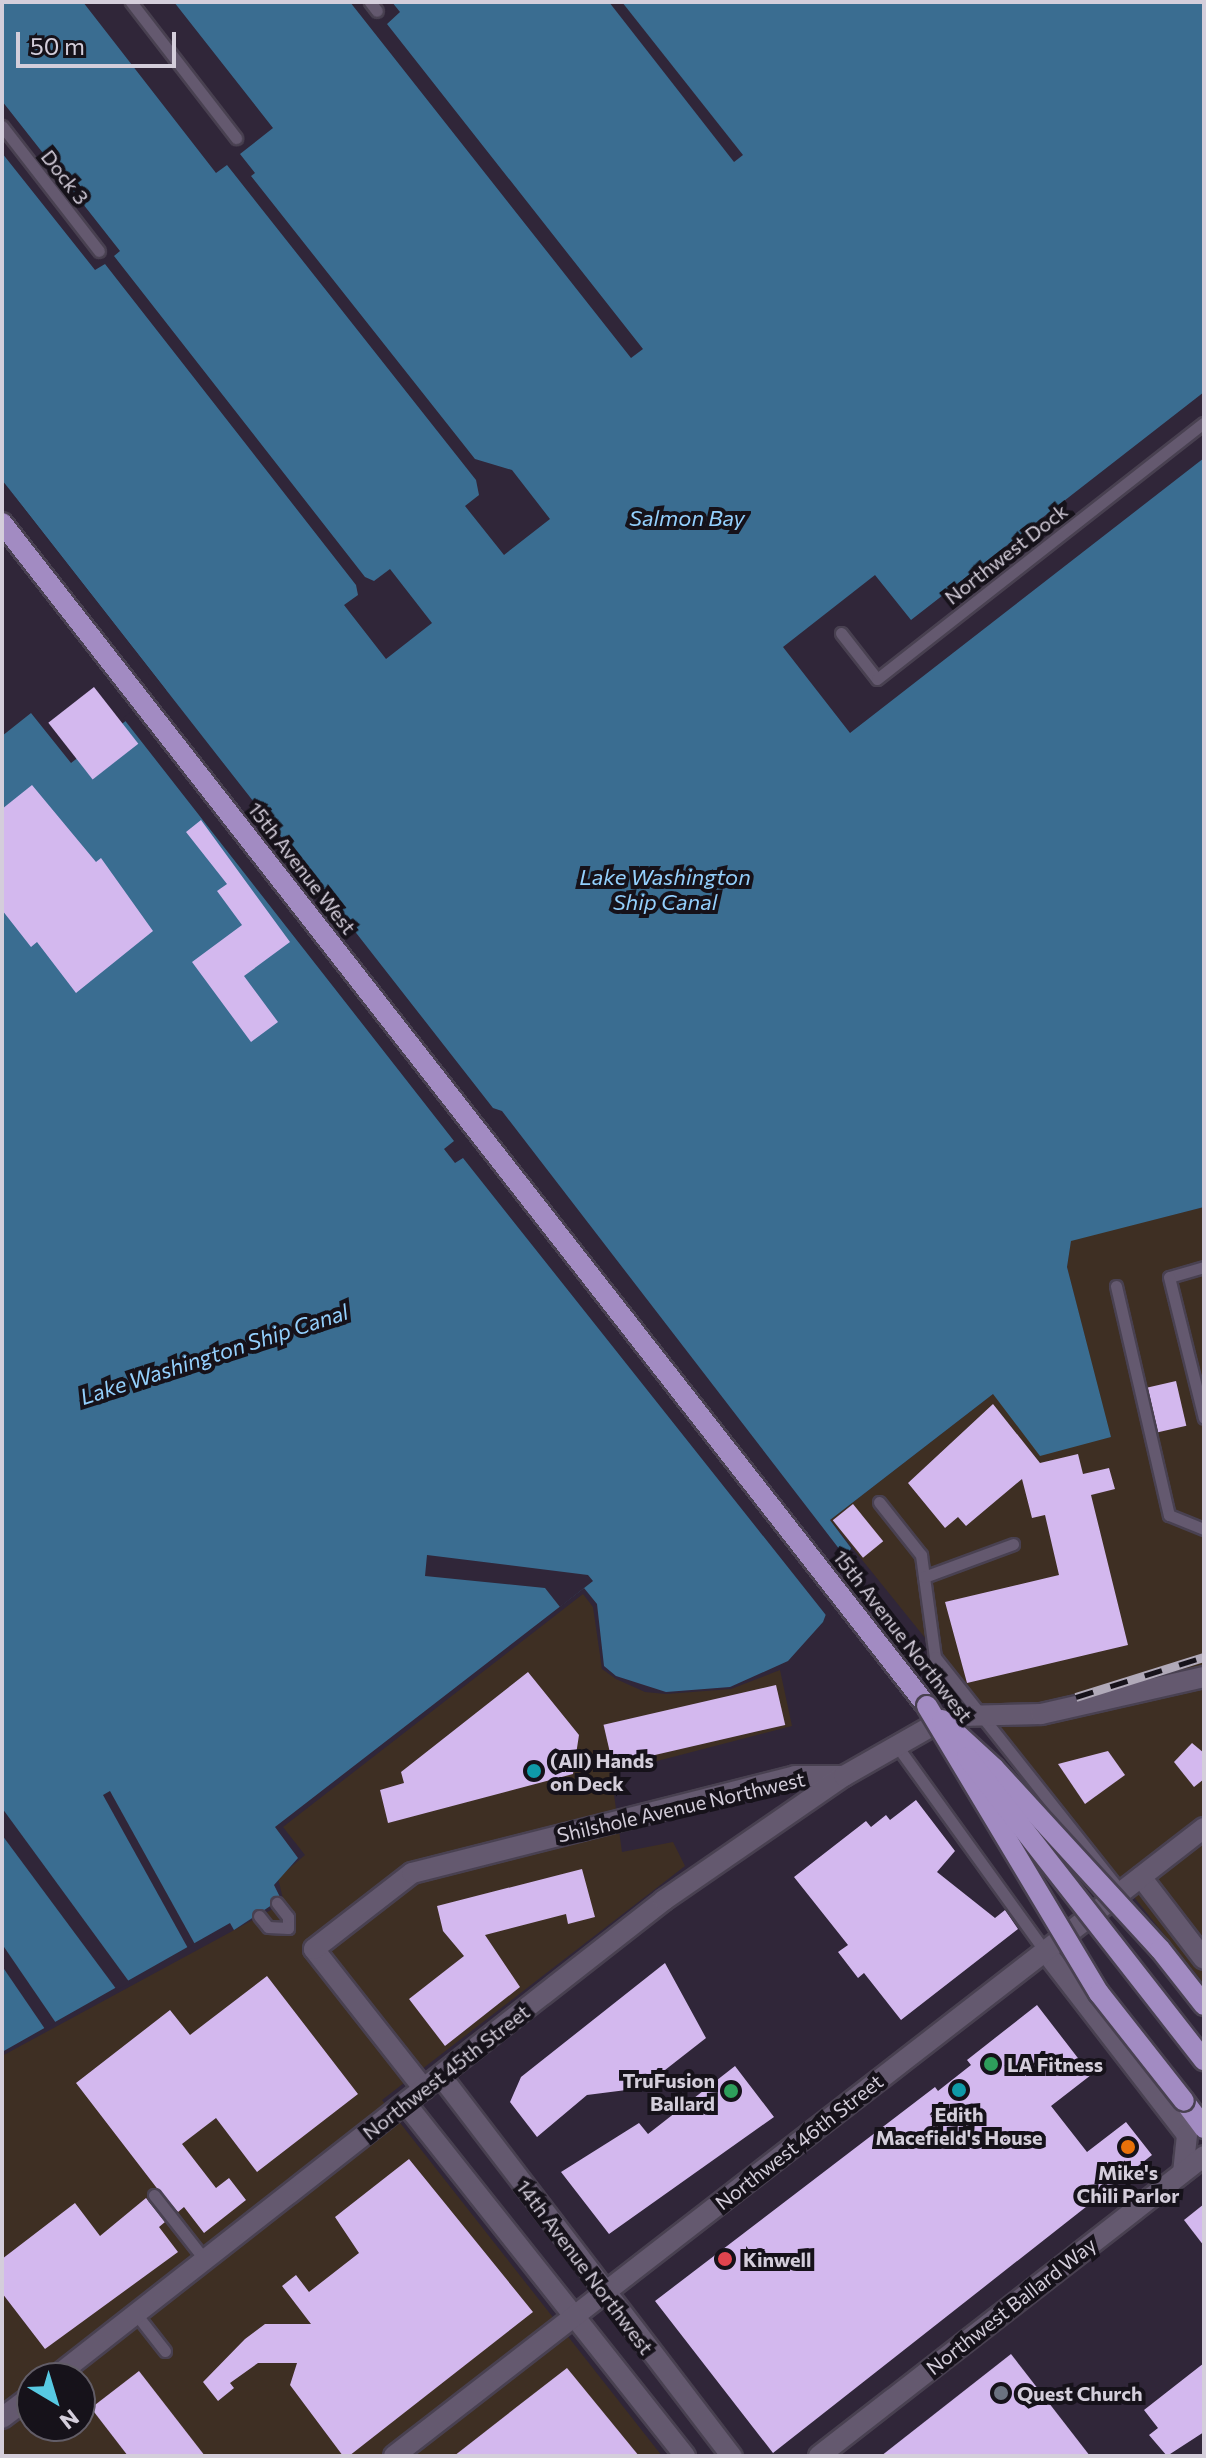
<!DOCTYPE html>
<html>
<head>
<meta charset="utf-8">
<style>
  body { margin:0 }
  #map { position:relative; width:1206px; height:2458px; overflow:hidden; background:#302639; font-family:Commissioner,sans-serif }
  div>[style] { position:absolute }
  .industrial>* { inset:0; background:#3e2f23 }
  .water>* { inset:0; background:#3a6d91 }
  .pier>* { inset:0; background:#302639; transform-origin:0 0 }
  .building>* { inset:0; background:#d3b8ee; transform-origin:0 0 }
  .roads { filter:drop-shadow(2px 0 #494151) drop-shadow(-2px 0 #494151) drop-shadow(0 2px #494151) drop-shadow(0 -2px #494151) }
  .service>* { height:11px; margin:-5.5px; padding:0 5.5px; transform-origin:5.5px; border-radius:5.5px; background:#64596f }
  .minor>* { height:20px; margin:-10px; padding:0 10px; transform-origin:10px; border-radius:10px; background:#64596f }
  .tertiary>* { height:20px; margin:-10px; padding:0 10px; transform-origin:10px; border-radius:10px; background:#64596f }
  .primary>* { height:20px; margin:-10px; padding:0 10px; transform-origin:10px; border-radius:10px; background:#a28bc2 }
  .rail>* { height:9px; margin-top:-4.5px; transform-origin:0; background:repeating-linear-gradient(90deg,#16121a 0 18px,#b1aab9 0 36px); box-sizing:border-box; border-block:2px solid #b1aab9 }
  .bridges { filter:drop-shadow(2px 0 #494151) drop-shadow(-2px 0 #494151) drop-shadow(0 2px #494151) drop-shadow(0 -2px #494151) }
  .primary-bridge>* { height:20px; margin:-10px; padding:0 10px; transform-origin:10px; border-radius:10px; background:#a28bc2 }
  .dots>* { width:22px; height:22px; translate:-50% -50%; box-sizing:border-box; border:4px solid #16121a; border-radius:50% }
  span { translate:-50% -50%; white-space:nowrap; text-align:center; line-height:1.15; -webkit-text-stroke:8px #16121a; paint-order:stroke }
  .street-label { font-size:20px; color:#d4cedb }
  .poi-label { font-size:20px; color:#d4cedb; font-weight:700 }
  .left { translate:0 -50%; text-align:left }
  .right { translate:-100% -50%; text-align:right }
  .water-label { font-size:22px; color:#94d0fd; font-style:italic }
  .frame { position:absolute; inset:0; border:4px solid #d4cedb; pointer-events:none }
  .north { position:absolute; left:16px; top:2362px; width:80px; height:80px; box-sizing:border-box; background:#16121a; border:2px solid #625d67; border-radius:50%; rotate:142deg; font-size:22px; font-weight:700; line-height:32px; text-align:center; color:#d4cedb }
  .north::after { content:''; display:block; margin:auto; width:28px; height:36px; background:#57c9e2; clip-path:polygon(50% 0,100% 100%,50% 72%,0 100%) }
  .scale { position:absolute; left:16px; top:32px; width:160px; height:36px; box-sizing:border-box; border:4px solid #d4cedb; border-top:0; padding-left:10px; font-size:24px; line-height:28px; white-space:nowrap; color:#d4cedb; -webkit-text-stroke:6px #16121a; paint-order:stroke }
</style>
</head>
<body>
<div id="map">
  <div class="industrial">
    <div style="clip-path:polygon(1204px 1207px,1204px 1984px,830px 1520px,993px 1394px,1110px 1437px,1067px 1267px,1071px 1240px)"></div>
    <div style="clip-path:polygon(evenodd,583px 1594px,593px 1607px,602px 1669px,616px 1679px,645px 1692px,666px 1694px,731px 1689px,780px 1670px,792px 1726px,611px 1773px,622px 1852px,673px 1842px,685px 1866px,382px 2100px,662px 2456px,2px 2456px,2px 2056px,284px 1903px,278px 1878px,305px 1855px,283px 1827px,583px 1594px,32px 2378px,80px 2378px,80px 2426px,32px 2426px,32px 2378px)"></div>
  </div>
  <div class="water">
    <div style="clip-path:polygon(2px 2px,1204px 2px,1204px 1207px,1071px 1241px,1067px 1267px,1111px 1437px,1040px 1456px,993px 1394px,830px 1520px,851px 1548px,823px 1622px,788px 1661px,730px 1687px,666px 1692px,616px 1676px,604px 1666px,597px 1604px,584px 1588px,275px 1827px,298px 1858px,274px 1885px,281px 1899px,234px 1930px,230px 1923px,2px 2052px,2px 736px,31px 713px,71px 763px,166px 690px,2px 480px)"></div>
  </div>
  <div class="pier">
    <div style="clip-path:polygon(83px 2px,174px 2px,273px 128px,240px 154px,255px 173px,251px 176px,475px 459px,512px 470px,550px 519px,504px 555px,465px 506px,479px 495px,476px 480px,227px 165px,216px 173px)"></div>
    <div style="clip-path:polygon(350px 2px,392px 2px,400px 12px,387px 24px,643px 349px,631px 358px)"></div>
    <div style="clip-path:polygon(609px 2px,622px 2px,743px 155px,734px 162px)"></div>
    <div style="clip-path:polygon(2px 101px,120px 251px,114px 256px,365px 577px,374px 581px,390px 569px,432px 623px,386px 659px,344px 605px,358px 595px,356px 585px,105px 264px,95px 270px,2px 153px)"></div>
    <div style="clip-path:polygon(1204px 392px,1204px 458px,850px 733px,783px 647px,875px 575px,911px 620px)"></div>
    <div style="clip-path:polygon(2px 480px,493px 1108px,502px 1111px,850px 1563px,829px 1619px,463px 1158px,455px 1163px,444px 1149px,454px 1141px,123px 718px,160px 689px)"></div>
    <div style="clip-path:polygon(427px 1555px,588px 1575px,593px 1581px,560px 1607px,545px 1588px,425px 1576px)"></div>
    <div style="left:110px;top:1791px;width:175px;height:8px;rotate:61deg"></div>
    <div style="clip-path:polygon(2px 1808px,130px 1983px,117px 1990px,2px 1835px)"></div>
    <div style="clip-path:polygon(2px 1944px,56px 2023px,45px 2029px,2px 1966px)"></div>
  </div>
  <div class="building">
    <div style="left:94px;top:687px;width:72px;height:58px;rotate:52deg"></div>
    <div style="clip-path:polygon(32px 785px,96px 862px,101px 858px,153px 931px,76px 993px,37px 942px,31px 947px,2px 910px,2px 809px)"></div>
    <div style="clip-path:polygon(201px 820px,290px 942px,244px 976px,278px 1022px,251px 1042px,192px 962px,242px 925px,217px 891px,227px 884px,186px 832px)"></div>
    <div style="left:1176px;top:1381px;width:46px;height:29px;rotate:77deg"></div>
    <div style="clip-path:polygon(993px 1404px,1040px 1463px,1078px 1454px,1083px 1474px,1109px 1468px,1115px 1489px,1091px 1495px,1128px 1645px,967px 1683px,945px 1602px,1059px 1575px,1045px 1515px,1032px 1518px,1022px 1479px,966px 1526px,958px 1517px,945px 1528px,908px 1483px)"></div>
    <div style="left:853px;top:1504px;width:48px;height:26px;rotate:51deg"></div>
    <div style="clip-path:polygon(528px 1672px,579px 1735px,573px 1774px,388px 1823px,380px 1790px,404px 1783px,401px 1772px)"></div>
    <div style="left:776px;top:1685px;width:41px;height:177px;rotate:77deg"></div>
    <div style="clip-path:polygon(1192px 1743px,1204px 1753px,1204px 1779px,1194px 1787px,1174px 1762px)"></div>
    <div style="clip-path:polygon(1108px 1751px,1125px 1775px,1085px 1804px,1058px 1764px)"></div>
    <div style="clip-path:polygon(916px 1800px,955px 1851px,937px 1872px,995px 1918px,1005px 1910px,1018px 1929px,901px 2020px,864px 1973px,858px 1978px,838px 1952px,848px 1945px,794px 1877px,866px 1821px,871px 1827px,886px 1815px,890px 1820px)"></div>
    <div style="clip-path:polygon(582px 1869px,595px 1917px,568px 1924px,566px 1914px,485px 1935px,520px 1987px,445px 2046px,409px 1999px,464px 1956px,443px 1931px,437px 1906px)"></div>
    <div style="clip-path:polygon(665px 1963px,706px 2038px,642px 2088px,587px 2095px,537px 2137px,510px 2102px,521px 2077px)"></div>
    <div style="clip-path:polygon(267px 1976px,358px 2094px,257px 2172px,216px 2118px,182px 2144px,216px 2188px,229px 2178px,246px 2200px,204px 2233px,184px 2207px,178px 2212px,156px 2187px,76px 2083px,170px 2010px,190px 2035px)"></div>
    <div style="clip-path:polygon(1037px 2005px,1091px 2075px,1051px 2106px,1087px 2152px,1126px 2122px,1152px 2155px,773px 2453px,655px 2301px,935px 2087px,938px 2091px,971px 2065px,967px 2060px)"></div>
    <div style="clip-path:polygon(735px 2066px,774px 2117px,609px 2234px,561px 2172px,639px 2123px,648px 2134px)"></div>
    <div style="clip-path:polygon(409px 2159px,533px 2312px,349px 2456px,343px 2456px,290px 2385px,297px 2363px,258px 2363px,230px 2383px,234px 2388px,218px 2401px,203px 2382px,245px 2339px,265px 2324px,311px 2324px,282px 2286px,296px 2275px,309px 2292px,359px 2253px,335px 2217px)"></div>
    <div style="clip-path:polygon(146px 2198px,165px 2222px,159px 2227px,178px 2252px,45px 2349px,2px 2293px,2px 2259px,75px 2203px,100px 2236px)"></div>
    <div style="clip-path:polygon(1204px 2204px,1204px 2246px,1184px 2220px)"></div>
    <div style="clip-path:polygon(1011px 2354px,1090px 2456px,881px 2456px)"></div>
    <div style="clip-path:polygon(1204px 2363px,1204px 2432px,1167px 2456px,1149px 2435px,1158px 2428px,1144px 2410px)"></div>
    <div style="clip-path:polygon(567px 2368px,639px 2456px,454px 2456px,514px 2409px)"></div>
    <div style="clip-path:polygon(139px 2371px,205px 2456px,128px 2456px,91px 2408px)"></div>
  </div>
  <div class="roads">
    <div class="service">
      <div style="left:131px;top:2px;width:172px;rotate:52.3deg"></div>
      <div style="left:370px;top:2px;width:11px;rotate:52deg"></div>
      <div style="left:2px;top:126px;width:158px;rotate:52.2deg"></div>
      <div style="left:841px;top:633px;width:58px;rotate:52deg"></div>
      <div style="left:877px;top:679px;width:415px;rotate:-38.1deg"></div>
      <div style="left:1204px;top:1267px;width:36px;rotate:164deg"></div>
      <div style="left:1169px;top:1277px;width:145px;rotate:76.1deg"></div>
      <div style="left:1116px;top:1286px;width:235px;rotate:77deg"></div>
      <div style="left:1169px;top:1515px;width:38px;rotate:22deg"></div>
      <div style="left:879px;top:1502px;width:68px;rotate:51.6deg"></div>
      <div style="left:921px;top:1555px;width:103px;rotate:82.2deg"></div>
      <div style="left:935px;top:1657px;width:300px;rotate:51.6deg"></div>
      <div style="left:924px;top:1577px;width:95px;rotate:-20.3deg"></div>
      <div style="left:897px;top:1746px;width:253px;rotate:54.2deg"></div>
      <div style="left:259px;top:1916px;width:14px;rotate:51deg"></div>
      <div style="left:268px;top:1927px;width:20px;rotate:3deg"></div>
      <div style="left:288px;top:1928px;width:11px;rotate:-90deg"></div>
      <div style="left:288px;top:1917px;width:18px;rotate:-128deg"></div>
      <div style="left:154px;top:2195px;width:83px;rotate:51.9deg"></div>
      <div style="left:136px;top:2314px;width:47px;rotate:51.9deg"></div>
    </div>
    <div class="minor">
      <div style="left:1141px;top:1877px;width:103px;rotate:52.5deg"></div>
      <div style="left:1045px;top:1951px;width:232px;rotate:52.3deg"></div>
      <div style="left:1187px;top:2135px;width:36px;rotate:96deg"></div>
      <div style="left:441px;top:2076px;width:479px;rotate:52.6deg"></div>
      <div style="left:424px;top:2089px;width:178px;rotate:-128.2deg"></div>
      <div style="left:314px;top:1949px;width:124px;rotate:-37.8deg"></div>
      <div style="left:412px;top:1873px;width:395px;rotate:-14.2deg"></div>
      <div style="left:795px;top:1776px;width:49px"></div>
      <div style="left:406px;top:2104px;width:449px;rotate:51.6deg"></div>
      <div style="left:54px;top:2378px;width:775px;rotate:-38.08deg"></div>
      <div style="left:664px;top:1900px;width:219px;rotate:-34.6deg"></div>
      <div style="left:844px;top:1776px;width:99px;rotate:-29.7deg"></div>
      <div style="left:930px;top:1727px;width:33px;rotate:-20deg"></div>
      <div style="left:961px;top:1716px;width:80px;rotate:-1.4deg"></div>
      <div style="left:1041px;top:1714px;width:167px;rotate:-12.8deg"></div>
      <div style="left:2px;top:2418px;width:38px;rotate:-37deg"></div>
      <div style="left:819px;top:2456px;width:488px;rotate:-37.9deg"></div>
    </div>
    <div class="tertiary">
      <div style="left:394px;top:2456px;width:1025px;rotate:-37.79deg"></div>
    </div>
    <div class="primary">
      <div style="left:2px;top:523px;width:1502px;rotate:51.98deg"></div>
      <div style="left:1184px;top:2101px;width:34px;rotate:53deg"></div>
    </div>
  </div>
  <div class="rail">
    <div style="left:1076px;top:1697px;width:134px;rotate:-17.4deg"></div>
  </div>
  <div class="bridges">
    <div class="primary-bridge">
      <div style="left:927px;top:1706px;width:335px;rotate:59.1deg"></div>
      <div style="left:1099px;top:1993px;width:137px;rotate:51.8deg"></div>
      <div style="left:942px;top:1720px;width:71px;rotate:42.7deg"></div>
      <div style="left:994px;top:1768px;width:246px;rotate:47.5deg"></div>
      <div style="left:1160px;top:1949px;width:71px;rotate:51.8deg"></div>
      <div style="left:967px;top:1757px;width:385px;rotate:52deg"></div>
    </div>
  </div>
  <div class="dots">
    <div style="left:534px;top:1771px;background:#0f9aa8"></div>
    <div style="left:991px;top:2064px;background:#2e9e5b"></div>
    <div style="left:959px;top:2090px;background:#0f9aa8"></div>
    <div style="left:731px;top:2091px;background:#2e9e5b"></div>
    <div style="left:1128px;top:2147px;background:#e8710a"></div>
    <div style="left:725px;top:2259px;background:#e0444e"></div>
    <div style="left:1001px;top:2393px;background:#6b7280"></div>
  </div>
  <div class="street-label">
    <span style="left:65px;top:177px;rotate:52deg">Dock 3</span>
    <span style="left:1006px;top:554px;rotate:-38deg">Northwest Dock</span>
    <span style="left:302px;top:868px;rotate:52deg">15th Avenue West</span>
    <span style="left:903px;top:1636px;rotate:52deg">15th Avenue Northwest</span>
    <span style="left:681px;top:1807px;rotate:-13deg">Shilshole Avenue Northwest</span>
    <span style="left:446px;top:2072px;rotate:-38deg">Northwest 45th Street</span>
    <span style="left:799px;top:2142px;rotate:-38deg">Northwest 46th Street</span>
    <span style="left:585px;top:2267px;rotate:53deg">14th Avenue Northwest</span>
    <span style="left:1011px;top:2306px;rotate:-38deg">Northwest Ballard Way</span>
  </div>
  <div class="poi-label">
    <span class="left" style="left:550px;top:1772px">(All) Hands<br>on Deck</span>
    <span class="left" style="left:1007px;top:2064px">LA Fitness</span>
    <span class="right" style="left:715px;top:2092px">TruFusion<br>Ballard</span>
    <span style="left:959px;top:2126px">Edith<br>Macefield's House</span>
    <span style="left:1128px;top:2184px">Mike's<br>Chili Parlor</span>
    <span class="left" style="left:743px;top:2259px">Kinwell</span>
    <span class="left" style="left:1017px;top:2393px">Quest Church</span>
  </div>
  <div class="water-label">
    <span style="left:687px;top:518px">Salmon Bay</span>
    <span style="left:665px;top:889px">Lake Washington<br>Ship Canal</span>
    <span style="left:214px;top:1354px;rotate:-18deg">Lake Washington Ship Canal</span>
  </div>
  <div class="frame"></div>
  <div class="north">N</div>
  <div class="scale">50 m</div>
</div>
</body>
</html>
